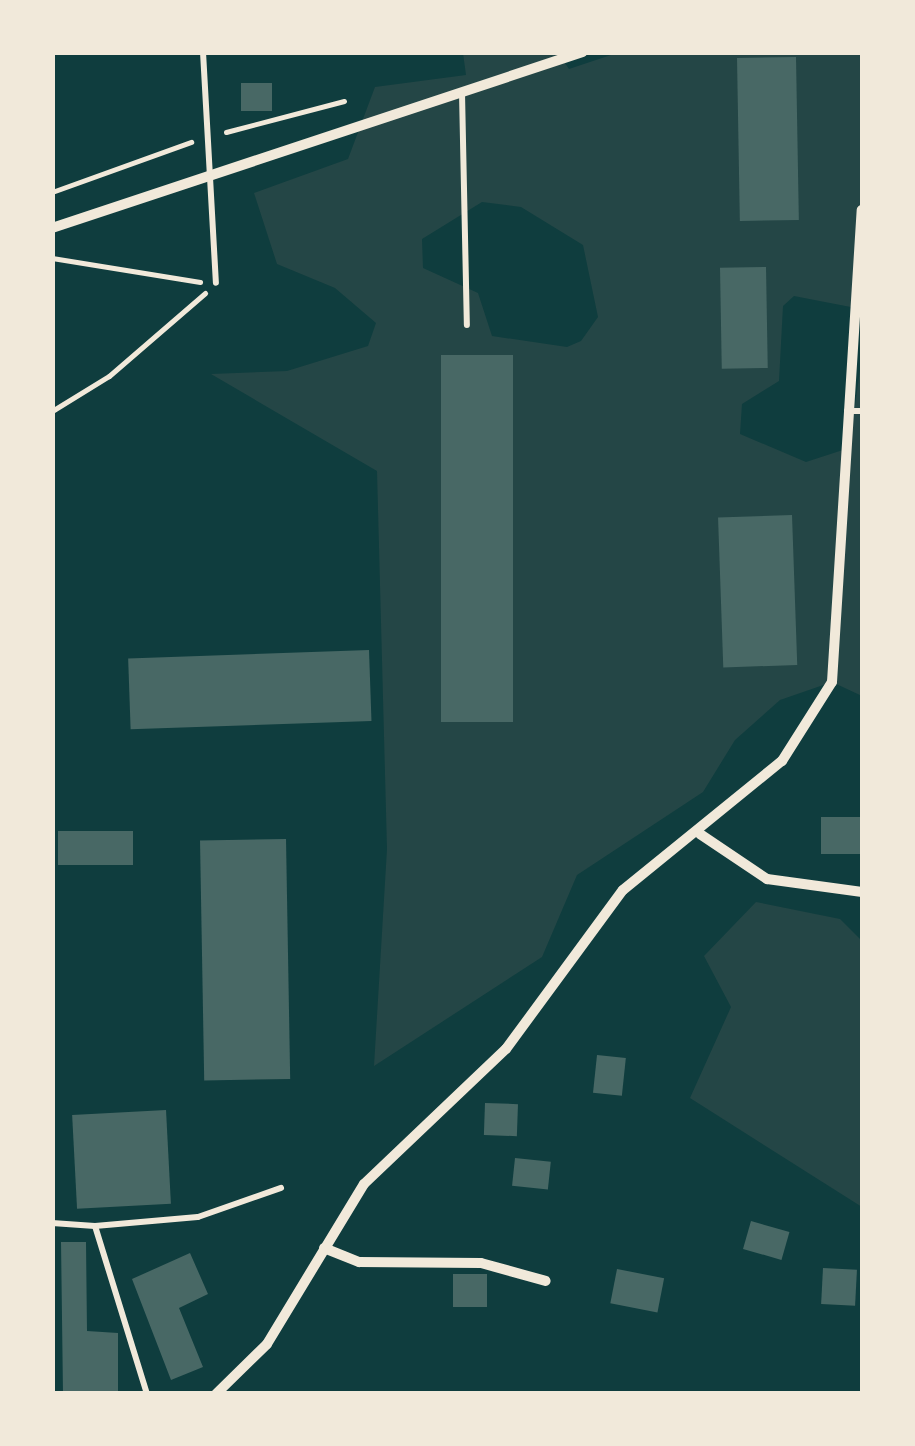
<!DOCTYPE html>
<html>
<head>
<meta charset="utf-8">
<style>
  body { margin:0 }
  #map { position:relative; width:915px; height:1446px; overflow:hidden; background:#0f3d3e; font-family:"Times New Roman",serif }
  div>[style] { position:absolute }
  .green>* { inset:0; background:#244646 }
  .building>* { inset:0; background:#486865; transform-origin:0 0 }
  .path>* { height:5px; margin:-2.5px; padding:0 2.5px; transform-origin:2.5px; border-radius:2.5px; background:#f1e9da }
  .service>* { height:6px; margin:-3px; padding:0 3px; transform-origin:3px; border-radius:3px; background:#f1e9da }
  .minor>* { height:10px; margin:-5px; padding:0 5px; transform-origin:5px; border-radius:5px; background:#f1e9da }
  span { translate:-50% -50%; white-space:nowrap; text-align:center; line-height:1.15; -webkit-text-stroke:8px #f1e9da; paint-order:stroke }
  .frame { position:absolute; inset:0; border:55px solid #f1e9da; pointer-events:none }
</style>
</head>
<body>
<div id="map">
  <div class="green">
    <div style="clip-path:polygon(evenodd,463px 53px,558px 53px,569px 69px,617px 53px,862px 53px,862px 345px,861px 309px,794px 296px,783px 306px,779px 381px,742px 404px,740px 434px,806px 462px,849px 448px,862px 356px,862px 696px,832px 682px,780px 700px,735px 740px,703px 792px,577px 875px,542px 957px,374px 1066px,387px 849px,377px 471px,211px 374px,287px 371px,368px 346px,376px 323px,335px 288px,277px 264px,254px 193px,348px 159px,375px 87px,466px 75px,463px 53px,482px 202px,521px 207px,583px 245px,598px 317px,581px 341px,567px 347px,492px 336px,478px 293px,423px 268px,422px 239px,482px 202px)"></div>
    <div style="clip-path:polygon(756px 902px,840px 919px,862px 941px,862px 1207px,690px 1098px,731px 1007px,704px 956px)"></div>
  </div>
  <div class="building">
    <div style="left:796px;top:57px;width:163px;height:59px;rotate:89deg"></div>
    <div style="left:241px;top:83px;width:31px;height:28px"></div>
    <div style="left:766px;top:267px;width:101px;height:46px;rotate:89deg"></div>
    <div style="left:513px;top:355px;width:367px;height:72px;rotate:90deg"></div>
    <div style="left:792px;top:515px;width:150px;height:74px;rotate:88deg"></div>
    <div style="left:369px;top:650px;width:71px;height:241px;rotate:88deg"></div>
    <div style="left:862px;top:817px;width:37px;height:41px;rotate:90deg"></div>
    <div style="left:58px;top:831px;width:75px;height:34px"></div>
    <div style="left:286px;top:839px;width:240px;height:86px;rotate:89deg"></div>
    <div style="left:597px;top:1055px;width:29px;height:38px;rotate:6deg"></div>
    <div style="left:485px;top:1103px;width:33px;height:32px;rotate:2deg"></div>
    <div style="left:166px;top:1110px;width:94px;height:94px;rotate:87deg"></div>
    <div style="left:515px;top:1158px;width:36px;height:28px;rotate:6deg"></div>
    <div style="left:751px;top:1221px;width:40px;height:29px;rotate:16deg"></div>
    <div style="clip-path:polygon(61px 1242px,86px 1242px,87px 1331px,118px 1333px,118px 1394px,63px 1394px)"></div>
    <div style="clip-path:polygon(190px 1253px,208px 1294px,179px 1308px,203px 1367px,171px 1380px,132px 1279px)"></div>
    <div style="left:823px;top:1268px;width:34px;height:36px;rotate:3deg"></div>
    <div style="left:617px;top:1269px;width:48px;height:35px;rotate:11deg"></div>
    <div style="left:453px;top:1274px;width:34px;height:33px"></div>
  </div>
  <div class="path">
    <div style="left:226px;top:132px;width:122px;rotate:-14.7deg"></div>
    <div style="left:52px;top:192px;width:148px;rotate:-19.8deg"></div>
    <div style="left:52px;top:258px;width:150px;rotate:9.2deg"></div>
    <div style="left:52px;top:411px;width:67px;rotate:-31.6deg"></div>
    <div style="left:109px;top:376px;width:127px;rotate:-40.8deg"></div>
  </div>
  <div class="service">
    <div style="left:203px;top:52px;width:231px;rotate:86.8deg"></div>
    <div style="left:462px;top:93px;width:232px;rotate:88.8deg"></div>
    <div style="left:847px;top:411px;width:15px"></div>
    <div style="left:52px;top:1223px;width:43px;rotate:4deg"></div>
    <div style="left:95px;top:1226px;width:176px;rotate:72.8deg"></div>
    <div style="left:95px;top:1226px;width:103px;rotate:-5deg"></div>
    <div style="left:198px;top:1217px;width:88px;rotate:-19.3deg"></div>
  </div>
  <div class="minor">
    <div style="left:52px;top:228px;width:559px;rotate:-18.34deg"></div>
    <div style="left:700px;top:834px;width:81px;rotate:33.9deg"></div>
    <div style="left:767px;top:879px;width:96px;rotate:7.8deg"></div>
    <div style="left:324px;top:1248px;width:38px;rotate:22deg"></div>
    <div style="left:359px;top:1262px;width:122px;rotate:0.5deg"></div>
    <div style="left:481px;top:1263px;width:67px;rotate:15.5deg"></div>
    <div style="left:216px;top:1394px;width:71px;rotate:-44.4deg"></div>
    <div style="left:267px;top:1344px;width:187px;rotate:-58.8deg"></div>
    <div style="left:364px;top:1184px;width:196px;rotate:-43.6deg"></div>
    <div style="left:506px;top:1049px;width:197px;rotate:-53.7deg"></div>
    <div style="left:623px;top:890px;width:205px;rotate:-39.1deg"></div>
    <div style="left:782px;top:761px;width:93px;rotate:-57.7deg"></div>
    <div style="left:832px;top:682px;width:473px;rotate:-86.4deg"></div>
  </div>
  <div class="frame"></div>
</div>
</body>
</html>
